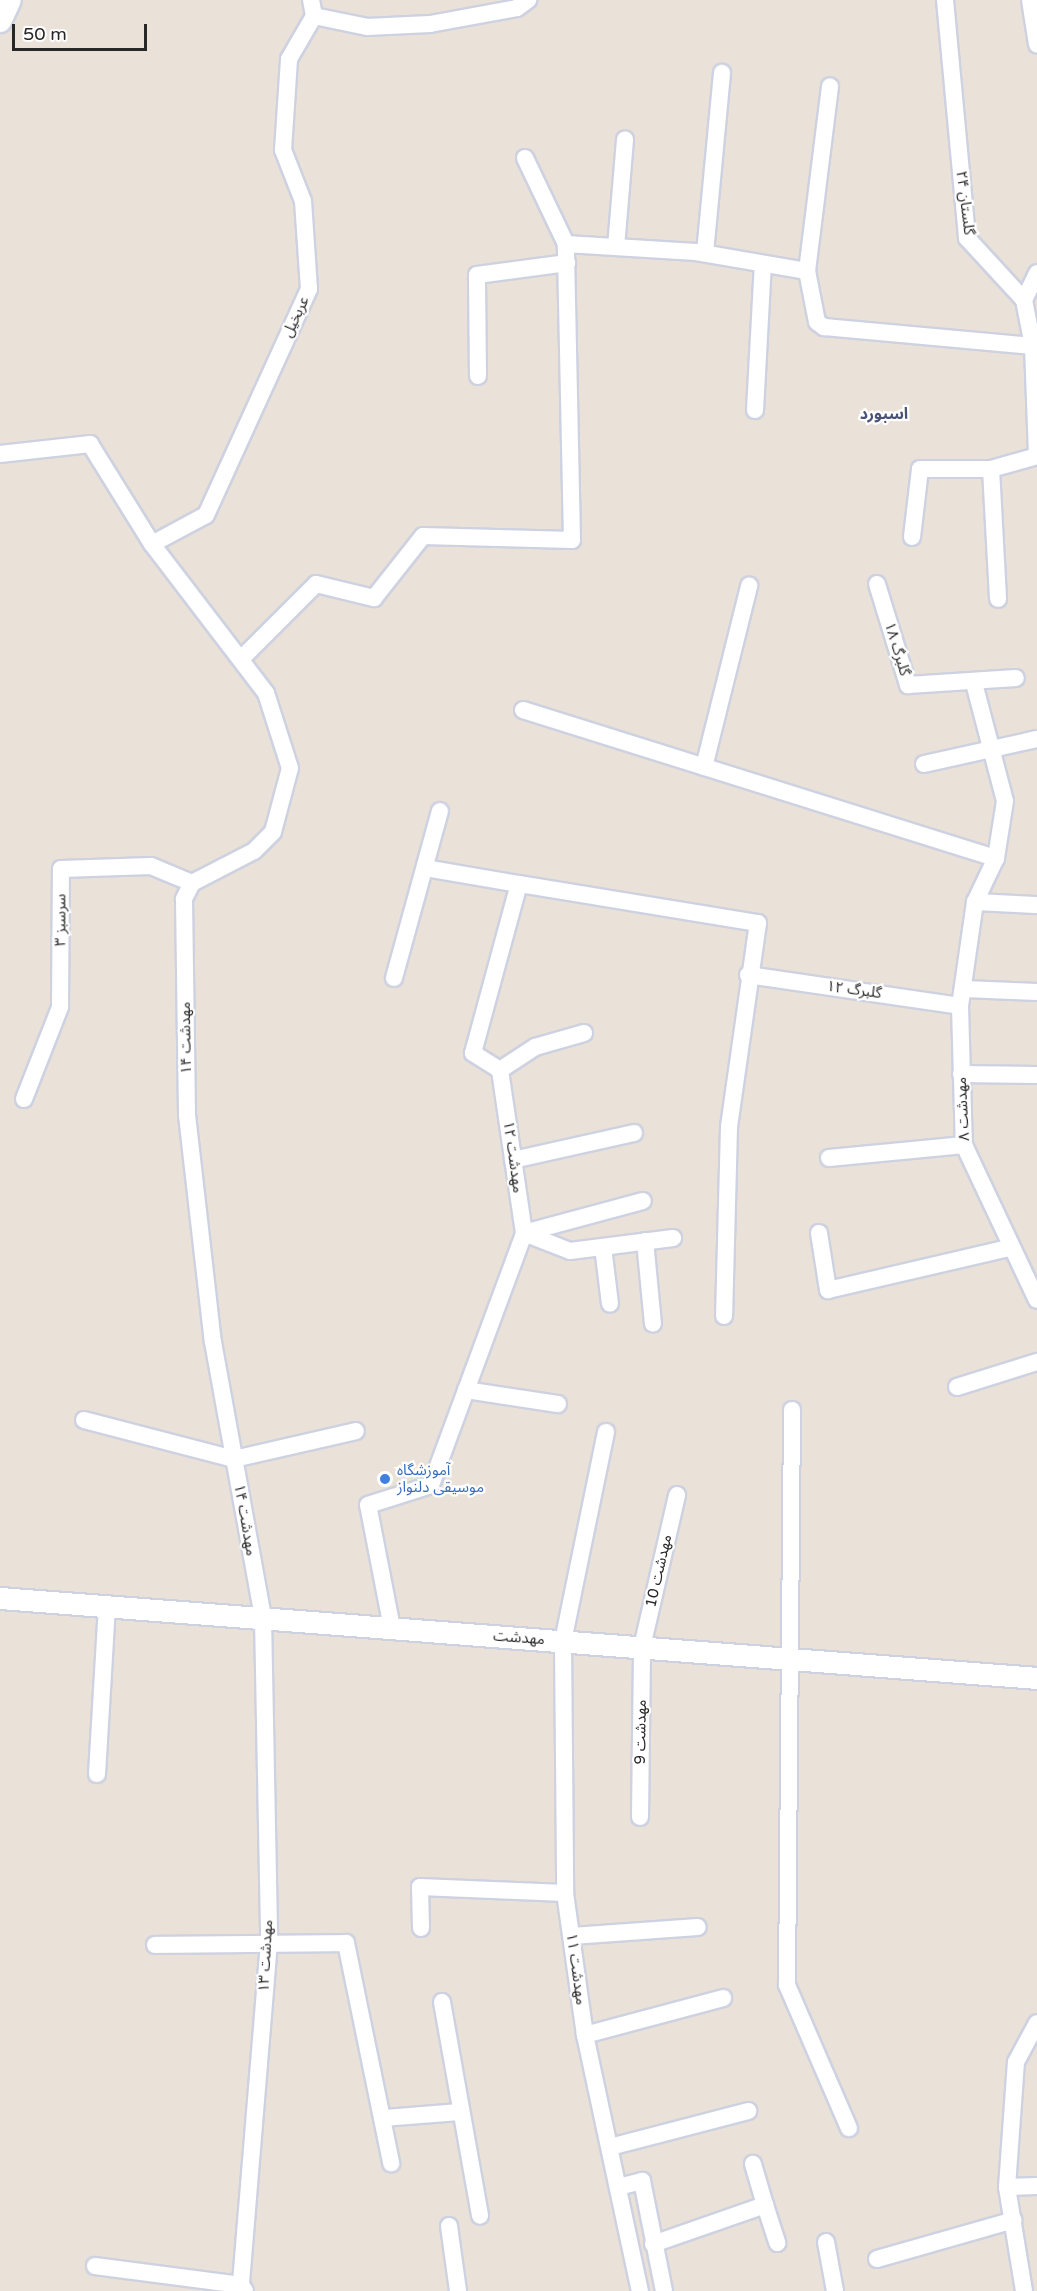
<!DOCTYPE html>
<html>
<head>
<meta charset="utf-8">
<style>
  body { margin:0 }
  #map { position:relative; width:1037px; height:2291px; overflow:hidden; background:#eae2d8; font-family:"Varela Round","Noto Sans Arabic",sans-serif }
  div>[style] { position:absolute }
  .roads { filter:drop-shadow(2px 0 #ced2e0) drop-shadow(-2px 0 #ced2e0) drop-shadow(0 2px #ced2e0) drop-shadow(0 -2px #ced2e0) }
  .minor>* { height:16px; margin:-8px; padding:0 8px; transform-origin:8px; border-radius:8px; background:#fff }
  .tertiary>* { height:21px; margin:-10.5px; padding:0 10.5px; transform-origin:10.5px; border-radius:10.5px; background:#fff }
  .dots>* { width:16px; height:16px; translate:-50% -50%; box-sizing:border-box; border:3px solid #fff; border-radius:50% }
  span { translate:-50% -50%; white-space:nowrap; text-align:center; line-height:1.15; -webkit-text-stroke:4.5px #fff; paint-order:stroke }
  .street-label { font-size:15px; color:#272727 }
  .shop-label { font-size:15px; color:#366cbe }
  .left { translate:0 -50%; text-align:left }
  .neighbourhood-label { font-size:16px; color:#495376; font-weight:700 }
  .scale { position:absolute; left:12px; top:24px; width:135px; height:27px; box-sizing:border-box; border:3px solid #272727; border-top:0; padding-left:8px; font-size:18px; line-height:21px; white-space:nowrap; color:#272727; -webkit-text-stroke:4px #fff; paint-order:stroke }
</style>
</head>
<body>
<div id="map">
  <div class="roads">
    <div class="minor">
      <div style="left:311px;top:0;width:16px;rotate:79deg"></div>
      <div style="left:945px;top:0;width:239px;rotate:84.7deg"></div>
      <div style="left:967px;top:238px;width:84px;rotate:47.4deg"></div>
      <div style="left:1024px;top:300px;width:47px;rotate:78.9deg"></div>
      <div style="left:1033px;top:346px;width:110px;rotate:87.9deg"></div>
      <div style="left:1030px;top:0;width:45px;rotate:81deg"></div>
      <div style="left:314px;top:16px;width:54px;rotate:11.7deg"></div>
      <div style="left:367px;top:27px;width:63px;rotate:-2.7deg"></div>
      <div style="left:430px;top:24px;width:88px;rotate:-10.4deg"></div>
      <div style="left:517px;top:8px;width:14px;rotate:-36deg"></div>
      <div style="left:525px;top:158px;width:95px;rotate:64.5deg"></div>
      <div style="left:616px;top:247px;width:108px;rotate:-85.2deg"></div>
      <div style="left:705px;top:253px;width:181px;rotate:-84.6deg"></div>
      <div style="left:807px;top:271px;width:186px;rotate:-82.9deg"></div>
      <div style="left:1024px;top:300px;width:30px;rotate:-64deg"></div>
      <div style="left:478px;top:376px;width:101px;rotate:-90.6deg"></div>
      <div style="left:477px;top:275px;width:91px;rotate:-7.6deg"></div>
      <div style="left:755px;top:410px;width:146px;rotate:-86.9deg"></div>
      <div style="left:0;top:454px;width:91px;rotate:-6.3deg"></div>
      <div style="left:90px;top:444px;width:118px;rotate:58.2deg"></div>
      <div style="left:152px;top:544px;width:188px;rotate:52.6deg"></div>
      <div style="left:266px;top:693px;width:79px;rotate:72.3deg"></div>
      <div style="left:290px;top:768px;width:66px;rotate:104.9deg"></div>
      <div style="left:273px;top:832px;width:27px;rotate:135deg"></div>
      <div style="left:254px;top:851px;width:70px;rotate:152.7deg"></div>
      <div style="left:192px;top:883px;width:18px;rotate:117deg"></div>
      <div style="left:184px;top:899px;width:216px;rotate:89.2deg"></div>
      <div style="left:187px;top:1115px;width:228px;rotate:83.5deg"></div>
      <div style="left:213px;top:1342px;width:280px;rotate:79.7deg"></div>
      <div style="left:263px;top:1618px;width:324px;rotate:88.9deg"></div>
      <div style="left:269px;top:1942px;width:344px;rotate:94.7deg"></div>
      <div style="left:241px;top:2285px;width:7px;rotate:56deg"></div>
      <div style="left:991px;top:469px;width:130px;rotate:86.9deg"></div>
      <div style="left:912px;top:537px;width:68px;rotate:-83.3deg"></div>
      <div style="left:920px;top:469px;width:71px"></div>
      <div style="left:991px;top:469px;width:48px;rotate:-15.8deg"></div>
      <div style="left:152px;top:544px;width:61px;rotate:-28.2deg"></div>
      <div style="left:206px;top:515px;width:248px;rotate:-65.5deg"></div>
      <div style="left:309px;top:289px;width:88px;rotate:-93.9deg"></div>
      <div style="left:303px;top:201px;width:55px;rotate:-111.4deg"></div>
      <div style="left:283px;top:150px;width:91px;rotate:-86.2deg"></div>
      <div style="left:289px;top:59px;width:50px;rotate:-59.8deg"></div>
      <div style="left:877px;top:584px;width:106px;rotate:72.9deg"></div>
      <div style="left:908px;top:685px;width:108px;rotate:-3.7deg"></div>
      <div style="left:241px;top:659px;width:106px;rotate:-45deg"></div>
      <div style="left:316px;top:584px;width:60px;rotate:13.6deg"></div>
      <div style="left:374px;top:598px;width:79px;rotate:-51.7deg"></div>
      <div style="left:423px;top:536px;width:149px;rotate:1.5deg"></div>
      <div style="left:572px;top:540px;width:296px;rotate:-91.2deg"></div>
      <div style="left:566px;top:244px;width:130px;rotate:3.5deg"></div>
      <div style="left:696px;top:252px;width:113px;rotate:9.7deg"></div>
      <div style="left:807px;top:271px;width:52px;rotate:78.9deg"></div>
      <div style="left:817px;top:322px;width:9px;rotate:36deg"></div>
      <div style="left:824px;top:327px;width:210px;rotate:5.2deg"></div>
      <div style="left:974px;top:683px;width:122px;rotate:75.3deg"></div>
      <div style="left:1005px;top:801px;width:58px;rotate:99deg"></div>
      <div style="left:996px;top:858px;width:49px;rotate:115.5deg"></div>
      <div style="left:975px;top:902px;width:105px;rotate:98.2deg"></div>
      <div style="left:960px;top:1006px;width:139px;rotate:88.4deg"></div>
      <div style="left:964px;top:1145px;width:171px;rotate:64.8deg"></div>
      <div style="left:523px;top:710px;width:496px;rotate:17.4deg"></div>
      <div style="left:924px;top:764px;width:116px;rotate:-12.5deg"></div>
      <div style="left:704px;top:767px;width:187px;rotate:-76deg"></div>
      <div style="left:425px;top:868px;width:95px;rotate:9.7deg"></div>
      <div style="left:975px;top:902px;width:62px;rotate:2.8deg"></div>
      <div style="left:748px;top:975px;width:214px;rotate:8.3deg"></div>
      <div style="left:394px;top:978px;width:173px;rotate:-74.6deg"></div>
      <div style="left:964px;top:989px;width:73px;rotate:2.4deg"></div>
      <div style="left:500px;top:1070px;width:42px;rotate:-33.3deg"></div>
      <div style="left:535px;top:1047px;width:51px;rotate:-15.9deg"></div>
      <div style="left:961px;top:1074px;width:76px;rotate:0.8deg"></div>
      <div style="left:24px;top:1099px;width:99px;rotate:-68.6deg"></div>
      <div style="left:60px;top:1007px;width:138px;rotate:-89.6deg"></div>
      <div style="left:61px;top:869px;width:90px;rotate:-1.9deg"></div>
      <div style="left:151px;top:866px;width:44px;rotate:22.5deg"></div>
      <div style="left:829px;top:1158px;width:136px;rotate:-5.5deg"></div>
      <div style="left:513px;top:1160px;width:124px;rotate:-12.6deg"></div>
      <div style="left:524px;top:1233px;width:49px;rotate:21.4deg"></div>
      <div style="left:570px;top:1251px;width:104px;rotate:-7.2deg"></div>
      <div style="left:524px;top:1233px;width:123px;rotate:-15.1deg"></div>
      <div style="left:819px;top:1233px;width:58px;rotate:81deg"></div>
      <div style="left:828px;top:1290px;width:186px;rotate:-13.1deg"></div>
      <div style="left:645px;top:1241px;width:83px;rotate:84.5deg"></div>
      <div style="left:603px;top:1247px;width:57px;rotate:83deg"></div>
      <div style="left:957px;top:1387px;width:84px;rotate:-17.4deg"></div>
      <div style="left:466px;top:1390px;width:93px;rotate:8.7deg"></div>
      <div style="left:792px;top:1410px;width:575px;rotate:90.5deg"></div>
      <div style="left:787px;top:1985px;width:156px;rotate:66.6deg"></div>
      <div style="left:84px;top:1420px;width:155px;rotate:14.6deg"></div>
      <div style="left:234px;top:1459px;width:125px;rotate:-12.9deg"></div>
      <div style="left:606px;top:1432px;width:214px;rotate:101.6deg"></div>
      <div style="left:563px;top:1642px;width:251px;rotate:89.5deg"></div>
      <div style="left:565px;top:1893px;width:143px;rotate:82deg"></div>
      <div style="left:585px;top:2035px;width:262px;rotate:77.9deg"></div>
      <div style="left:392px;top:1628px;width:125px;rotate:-101deg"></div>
      <div style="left:368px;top:1505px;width:66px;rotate:-17.6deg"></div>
      <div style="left:431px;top:1485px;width:269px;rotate:-69.7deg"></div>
      <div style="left:524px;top:1233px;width:165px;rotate:-98.4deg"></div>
      <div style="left:500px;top:1070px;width:32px;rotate:-148deg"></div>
      <div style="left:473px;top:1053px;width:175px;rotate:-74.8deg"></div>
      <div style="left:519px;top:884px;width:242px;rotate:9.3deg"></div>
      <div style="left:758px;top:923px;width:206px;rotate:98.1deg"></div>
      <div style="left:729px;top:1127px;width:189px;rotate:91.5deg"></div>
      <div style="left:97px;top:1774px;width:168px;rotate:-86.6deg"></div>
      <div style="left:640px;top:1817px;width:170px;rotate:-89.3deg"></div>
      <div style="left:642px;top:1647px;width:156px;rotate:-77deg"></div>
      <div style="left:421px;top:1928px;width:41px;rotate:-91.4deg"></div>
      <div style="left:420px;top:1887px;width:145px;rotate:2.4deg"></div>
      <div style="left:572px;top:1936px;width:126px;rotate:-4.1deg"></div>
      <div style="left:155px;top:1945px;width:191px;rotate:-0.6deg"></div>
      <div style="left:346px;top:1943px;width:225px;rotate:78.4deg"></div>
      <div style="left:442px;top:2002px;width:217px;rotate:79.9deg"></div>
      <div style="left:585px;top:2035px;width:143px;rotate:-15deg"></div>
      <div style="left:384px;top:2118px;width:77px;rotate:-4.5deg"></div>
      <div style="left:610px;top:2147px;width:143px;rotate:-14.6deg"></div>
      <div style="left:618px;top:2187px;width:25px;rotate:-14deg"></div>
      <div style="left:642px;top:2181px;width:112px;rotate:78.7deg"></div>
      <div style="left:1007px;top:2187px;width:30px;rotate:-2deg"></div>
      <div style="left:765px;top:2205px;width:40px;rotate:72deg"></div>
      <div style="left:449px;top:2226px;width:66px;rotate:82.1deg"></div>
      <div style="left:826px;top:2242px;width:50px;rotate:79.6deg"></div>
      <div style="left:653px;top:2244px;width:119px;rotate:-19.2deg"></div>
      <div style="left:765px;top:2205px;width:43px;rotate:-106.3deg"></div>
      <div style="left:877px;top:2259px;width:142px;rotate:-15.9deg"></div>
      <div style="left:95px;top:2266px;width:147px;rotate:7.4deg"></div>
      <div style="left:1024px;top:2291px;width:105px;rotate:-99.3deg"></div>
      <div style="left:1007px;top:2187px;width:125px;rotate:-85.9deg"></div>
      <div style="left:1016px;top:2062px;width:44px;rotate:-61.7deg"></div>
    </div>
    <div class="tertiary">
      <div style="left:0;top:21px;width:23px;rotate:-65deg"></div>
      <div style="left:0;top:1598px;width:1040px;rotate:4.41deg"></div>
    </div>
  </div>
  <div class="dots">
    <div style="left:385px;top:1479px;background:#3f7fe0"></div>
  </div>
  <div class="street-label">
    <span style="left:965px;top:203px;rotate:83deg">گلستان ۲۴</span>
    <span style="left:296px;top:317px;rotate:-65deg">عربخیل</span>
    <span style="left:897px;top:649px;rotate:73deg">گلبرگ ۱۸</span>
    <span style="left:61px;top:920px;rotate:-90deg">سرسبز ۳</span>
    <span style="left:854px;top:990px;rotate:8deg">گلبرگ ١٢</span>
    <span style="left:186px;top:1038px;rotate:-91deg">مهدشت ۱۴</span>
    <span style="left:963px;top:1109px;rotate:-93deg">مهدشت ۸</span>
    <span style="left:513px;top:1157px;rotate:82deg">مهدشت ۱۲</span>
    <span style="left:245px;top:1520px;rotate:80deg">مهدشت ۱۴</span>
    <span style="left:659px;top:1571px;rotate:-77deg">مهدشت 10</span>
    <span style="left:519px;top:1638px;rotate:4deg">مهدشت</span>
    <span style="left:641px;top:1732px;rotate:-89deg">مهدشت 9</span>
    <span style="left:266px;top:1956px;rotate:-87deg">مهدشت ۱۳</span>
    <span style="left:576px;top:1969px;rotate:82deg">مهدشت ۱۱</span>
  </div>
  <div class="shop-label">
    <span class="left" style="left:397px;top:1479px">آموزشگاه<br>موسیقی دلنواز</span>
  </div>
  <div class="neighbourhood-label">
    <span style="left:884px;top:414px">اسبورد</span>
  </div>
  <div class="scale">50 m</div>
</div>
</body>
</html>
